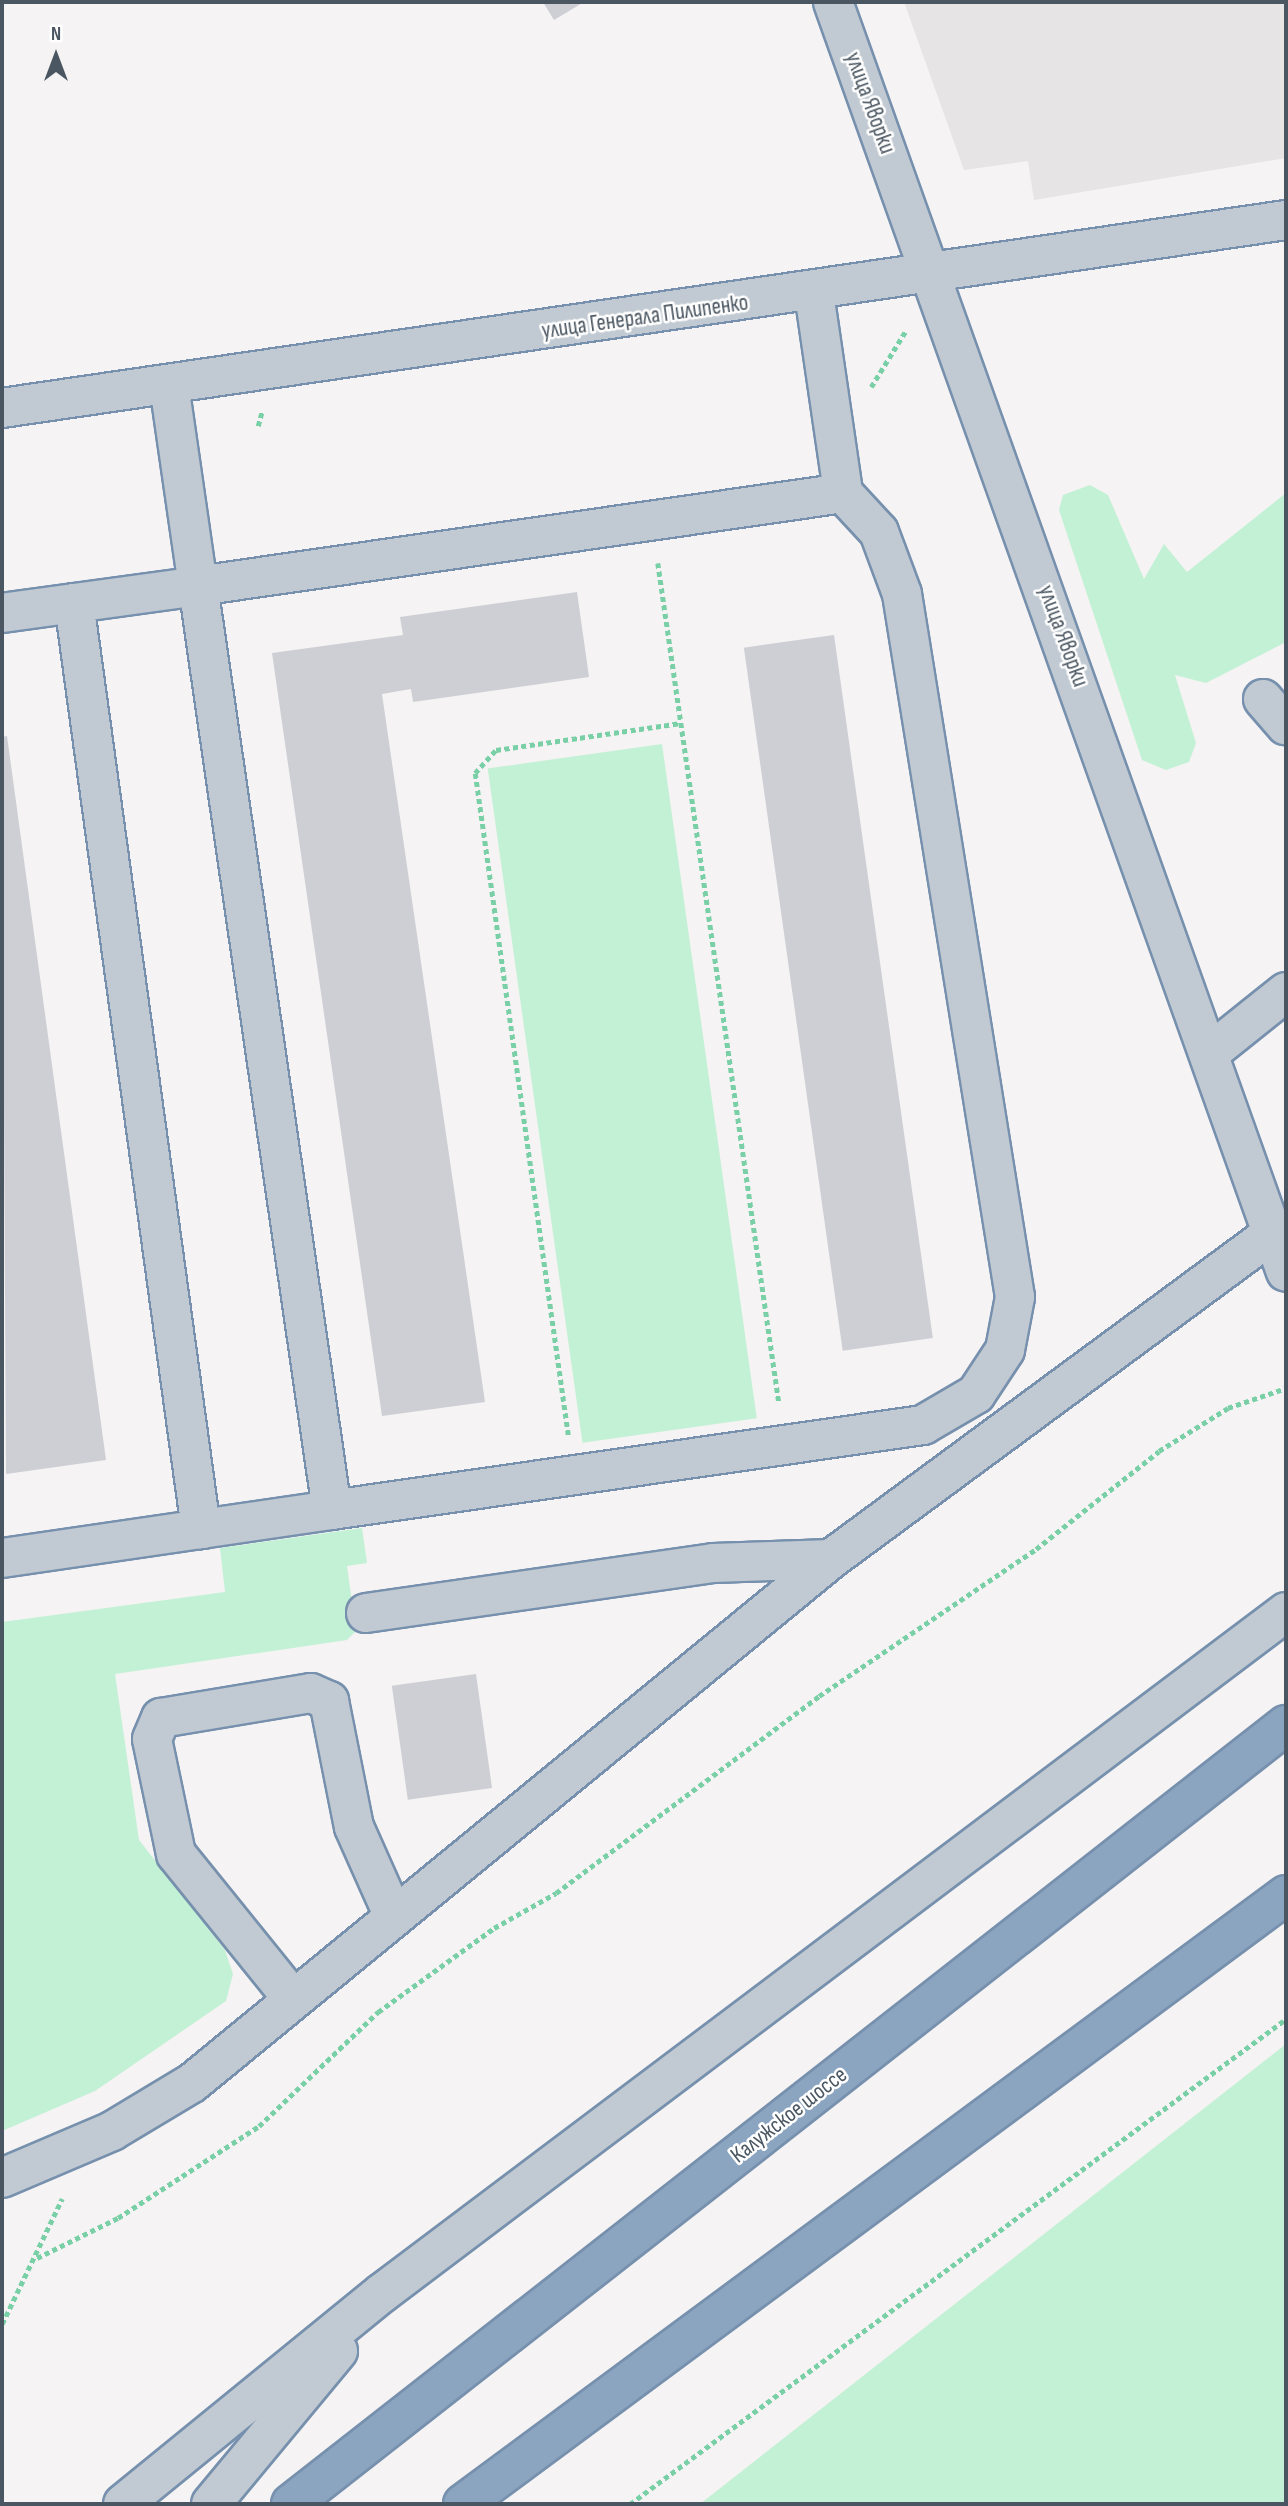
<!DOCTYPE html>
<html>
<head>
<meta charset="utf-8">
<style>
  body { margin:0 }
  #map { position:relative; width:1288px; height:2506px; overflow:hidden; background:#f5f3f3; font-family:"Sofia Sans Condensed",sans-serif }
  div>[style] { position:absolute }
  .education>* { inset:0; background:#e6e4e5 }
  .green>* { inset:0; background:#c3f1d5; transform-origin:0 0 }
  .building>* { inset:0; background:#cdcfd5; transform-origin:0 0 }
  .path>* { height:4.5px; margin-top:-2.25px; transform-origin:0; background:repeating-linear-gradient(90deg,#7ad0a6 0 5px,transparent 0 8.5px) }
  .roads { filter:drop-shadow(2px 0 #7690ad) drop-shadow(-2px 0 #7690ad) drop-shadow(0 2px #7690ad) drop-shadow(0 -2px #7690ad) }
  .minor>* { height:38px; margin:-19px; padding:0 19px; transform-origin:19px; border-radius:19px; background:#c1cad2 }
  .highway>* { height:38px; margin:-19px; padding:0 19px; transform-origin:19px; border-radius:19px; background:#8ba5c1 }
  span { translate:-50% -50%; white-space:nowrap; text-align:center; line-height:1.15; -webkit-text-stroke:5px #fff; paint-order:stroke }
  .street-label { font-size:23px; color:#4a5661 }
  .frame { position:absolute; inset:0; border:4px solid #4a5661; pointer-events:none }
  .north { position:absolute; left:21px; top:21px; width:70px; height:70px; -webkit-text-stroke:5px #fff; paint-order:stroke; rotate:0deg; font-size:19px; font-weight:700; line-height:28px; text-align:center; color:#4a5661 }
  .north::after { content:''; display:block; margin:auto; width:24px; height:32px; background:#4a5661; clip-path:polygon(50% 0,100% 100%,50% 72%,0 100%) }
</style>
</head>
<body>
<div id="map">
  <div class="education">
    <div style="clip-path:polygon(904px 2px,1286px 2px,1286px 158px,1034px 200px,1028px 161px,964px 170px)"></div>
  </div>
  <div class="green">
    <div style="clip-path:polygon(1090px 485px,1108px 495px,1144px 579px,1164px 544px,1187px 572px,1286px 493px,1286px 642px,1206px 683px,1175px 675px,1196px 743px,1189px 762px,1166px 770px,1142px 760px,1059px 510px,1063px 495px)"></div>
    <div style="left:662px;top:744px;width:681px;height:176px;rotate:82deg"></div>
    <div style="clip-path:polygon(362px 1528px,367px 1563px,347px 1566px,356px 1631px,347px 1640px,115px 1674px,139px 1840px,225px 1950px,233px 1974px,226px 2001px,95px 2091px,2px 2131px,2px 1622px,225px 1592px,220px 1548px)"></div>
    <div style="clip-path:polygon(1286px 2044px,1286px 2504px,700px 2504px)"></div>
  </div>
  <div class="building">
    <div style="clip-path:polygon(543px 2px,584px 2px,554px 20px)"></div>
    <div style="clip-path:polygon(577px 592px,589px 677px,413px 702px,411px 689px,382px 694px,485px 1402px,382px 1416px,272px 653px,403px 635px,400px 617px)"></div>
    <div style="left:834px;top:635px;width:710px;height:91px;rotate:82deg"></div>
    <div style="clip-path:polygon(7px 736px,106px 1460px,6px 1474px,2px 737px)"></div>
    <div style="left:476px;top:1674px;width:115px;height:85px;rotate:82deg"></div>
  </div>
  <div class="path">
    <div style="left:871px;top:387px;width:65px;rotate:-58.3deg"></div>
    <div style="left:258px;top:426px;width:16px;rotate:-75deg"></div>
    <div style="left:658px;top:563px;width:849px;rotate:81.8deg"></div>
    <div style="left:568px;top:1435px;width:669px;rotate:-98deg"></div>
    <div style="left:475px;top:773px;width:31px;rotate:-48deg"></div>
    <div style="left:496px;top:750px;width:187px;rotate:-8.3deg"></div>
    <div style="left:37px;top:2258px;width:90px;rotate:-26.3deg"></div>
    <div style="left:118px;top:2218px;width:168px;rotate:-33.1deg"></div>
    <div style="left:259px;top:2126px;width:165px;rotate:-43.8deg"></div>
    <div style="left:378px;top:2012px;width:143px;rotate:-35.9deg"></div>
    <div style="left:494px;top:1928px;width:71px;rotate:-29.4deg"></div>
    <div style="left:556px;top:1893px;width:329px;rotate:-36.8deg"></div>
    <div style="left:819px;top:1696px;width:262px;rotate:-34.1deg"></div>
    <div style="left:1036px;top:1549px;width:157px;rotate:-38.5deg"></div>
    <div style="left:1159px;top:1451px;width:81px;rotate:-31.9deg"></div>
    <div style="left:1228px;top:1408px;width:61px;rotate:-19deg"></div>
    <div style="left:2px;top:2324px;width:139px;rotate:-64.4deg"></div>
    <div style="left:630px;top:2504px;width:816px;rotate:-36.48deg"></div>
  </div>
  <div class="roads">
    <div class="minor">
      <div style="left:833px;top:2px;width:1348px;rotate:70.37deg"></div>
      <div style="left:814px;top:293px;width:202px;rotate:81.7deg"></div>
      <div style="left:843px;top:493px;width:53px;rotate:47.3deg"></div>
      <div style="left:879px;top:532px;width:66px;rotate:69.6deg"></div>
      <div style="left:902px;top:594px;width:712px;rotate:80.87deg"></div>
      <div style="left:1015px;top:1297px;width:54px;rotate:100.7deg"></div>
      <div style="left:1005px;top:1350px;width:53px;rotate:123.4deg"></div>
      <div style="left:976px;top:1394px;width:61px;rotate:149.7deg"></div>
      <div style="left:923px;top:1425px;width:597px;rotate:171.82deg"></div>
      <div style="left:332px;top:1510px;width:934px;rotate:-98.25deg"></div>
      <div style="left:198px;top:586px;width:652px;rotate:-8.2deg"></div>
      <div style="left:2px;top:408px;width:1298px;rotate:-8.33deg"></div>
      <div style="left:74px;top:603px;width:935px;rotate:82.19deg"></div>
      <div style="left:2px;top:613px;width:198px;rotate:-7.8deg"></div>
      <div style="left:198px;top:586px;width:203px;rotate:-98.2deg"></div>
      <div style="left:1263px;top:699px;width:35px;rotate:49deg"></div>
      <div style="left:1211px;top:1052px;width:96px;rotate:-38.7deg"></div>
      <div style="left:2px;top:1558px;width:333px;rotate:-8.3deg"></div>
      <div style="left:366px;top:1613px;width:351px;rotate:-8.2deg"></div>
      <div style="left:713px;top:1563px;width:118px;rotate:-1.9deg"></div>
      <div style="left:293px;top:1999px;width:186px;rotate:-128.9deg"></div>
      <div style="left:176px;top:1854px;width:117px;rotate:-101.8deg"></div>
      <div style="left:152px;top:1739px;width:23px;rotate:-67deg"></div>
      <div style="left:161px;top:1718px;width:152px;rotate:-9.5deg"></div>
      <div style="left:311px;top:1693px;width:20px;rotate:24deg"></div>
      <div style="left:329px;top:1701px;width:128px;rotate:78.8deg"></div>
      <div style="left:354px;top:1827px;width:98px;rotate:66deg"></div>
      <div style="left:2px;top:2178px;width:120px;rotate:-23.1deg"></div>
      <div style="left:112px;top:2131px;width:93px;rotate:-31deg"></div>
      <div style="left:192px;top:2083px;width:826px;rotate:-39.35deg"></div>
      <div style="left:831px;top:1559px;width:549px;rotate:-36.41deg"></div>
      <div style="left:123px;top:2504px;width:334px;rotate:-39.2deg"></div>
      <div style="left:382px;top:2293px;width:1132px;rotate:-36.99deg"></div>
      <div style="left:211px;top:2504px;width:199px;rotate:-50.3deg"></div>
    </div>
    <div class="highway">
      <div style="left:291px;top:2504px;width:1264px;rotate:-38.06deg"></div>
      <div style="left:463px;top:2504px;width:1024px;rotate:-36.5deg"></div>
    </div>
  </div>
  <div class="street-label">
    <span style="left:870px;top:103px;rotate:70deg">улица Яворки</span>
    <span style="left:645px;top:317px;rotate:-8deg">улица Генерала Пилипенко</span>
    <span style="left:1063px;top:636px;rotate:70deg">улица Яворки</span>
    <span style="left:789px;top:2115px;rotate:-38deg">Калужское шоссе</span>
  </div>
  <div class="frame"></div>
  <div class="north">N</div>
</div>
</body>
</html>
